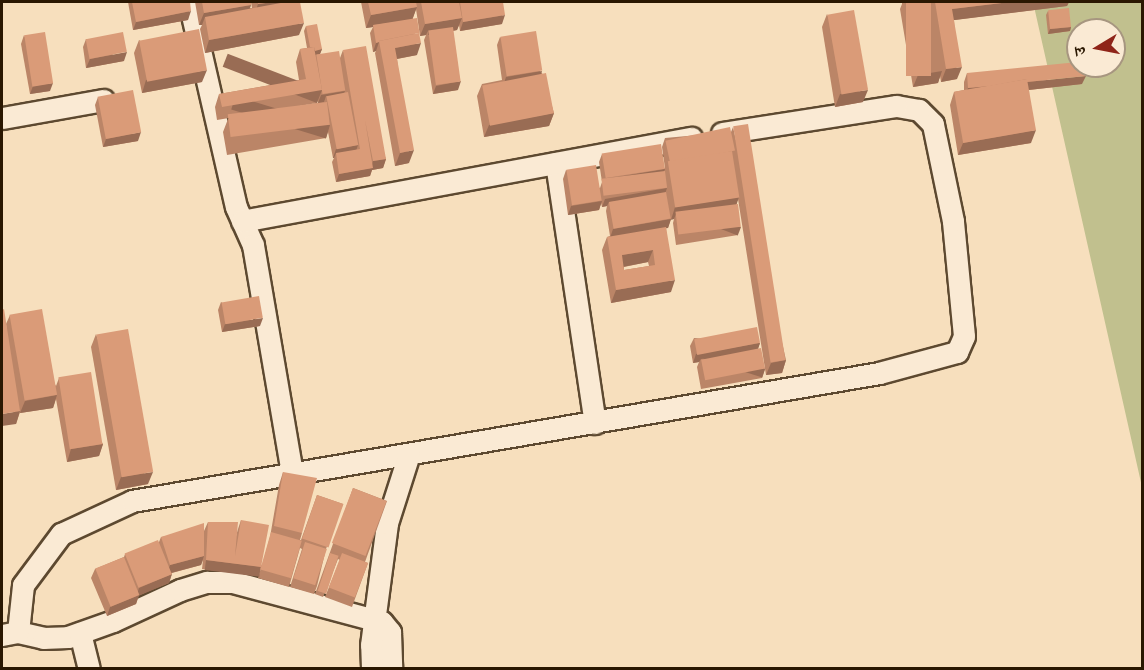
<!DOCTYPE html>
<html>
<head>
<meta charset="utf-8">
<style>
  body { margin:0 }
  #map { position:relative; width:1144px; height:670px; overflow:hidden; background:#f7dfbd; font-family:"Libre Bodoni","Noto Serif Devanagari",serif }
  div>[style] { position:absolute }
  .green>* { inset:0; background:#c1c08e }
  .roads { filter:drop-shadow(2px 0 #5d4930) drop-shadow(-2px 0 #5d4930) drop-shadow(0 2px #5d4930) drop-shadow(0 -2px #5d4930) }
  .minor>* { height:21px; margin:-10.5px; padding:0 10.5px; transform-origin:10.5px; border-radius:10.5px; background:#faead4 }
  .wall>* { inset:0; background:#bb8567 }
  .shaded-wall>* { inset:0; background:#996c54; transform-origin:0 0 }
  .building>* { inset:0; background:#da9b78; transform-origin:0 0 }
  span { translate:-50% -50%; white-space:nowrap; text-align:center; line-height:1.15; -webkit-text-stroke:6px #faead4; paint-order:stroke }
  .frame { position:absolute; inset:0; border:3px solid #2a1701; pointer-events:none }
  .north { position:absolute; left:1066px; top:18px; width:60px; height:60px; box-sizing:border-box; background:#faead4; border:2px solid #a79680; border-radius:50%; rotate:260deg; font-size:16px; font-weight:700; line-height:24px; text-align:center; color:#2a1701 }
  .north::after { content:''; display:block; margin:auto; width:21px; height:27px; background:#8f2418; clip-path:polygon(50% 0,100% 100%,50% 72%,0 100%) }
</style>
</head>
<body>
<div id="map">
  <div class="green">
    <div style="clip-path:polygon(evenodd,1033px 2px,1142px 2px,1142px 487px,1033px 2px,1078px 30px,1114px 30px,1114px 66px,1078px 66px,1078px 30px)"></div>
  </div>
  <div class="roads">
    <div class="minor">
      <div style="left:189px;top:2px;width:210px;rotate:77.1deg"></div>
      <div style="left:236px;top:207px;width:42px;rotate:65.9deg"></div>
      <div style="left:253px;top:245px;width:232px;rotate:80.3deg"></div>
      <div style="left:2px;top:118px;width:103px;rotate:-10.1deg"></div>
      <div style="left:556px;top:163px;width:263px;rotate:81.5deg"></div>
      <div style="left:242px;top:221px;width:457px;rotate:-10.5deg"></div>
      <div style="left:18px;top:632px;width:26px;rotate:13deg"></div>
      <div style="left:43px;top:638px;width:25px;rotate:-2deg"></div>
      <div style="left:68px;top:637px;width:48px;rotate:-19.6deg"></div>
      <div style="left:113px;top:621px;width:74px;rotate:-24.8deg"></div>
      <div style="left:180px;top:590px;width:28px;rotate:-17deg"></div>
      <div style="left:207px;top:582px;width:26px"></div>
      <div style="left:233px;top:582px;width:154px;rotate:15deg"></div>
      <div style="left:382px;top:622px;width:13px;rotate:51deg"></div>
      <div style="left:390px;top:632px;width:36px;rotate:88deg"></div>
      <div style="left:80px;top:633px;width:36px;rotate:76deg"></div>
      <div style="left:2px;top:635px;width:16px;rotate:-11deg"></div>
      <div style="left:18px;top:632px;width:47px;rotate:-83.9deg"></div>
      <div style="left:23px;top:585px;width:64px;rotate:-53.3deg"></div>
      <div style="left:61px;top:534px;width:78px;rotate:-24.9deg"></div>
      <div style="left:132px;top:501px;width:758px;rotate:-9.72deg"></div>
      <div style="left:879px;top:373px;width:81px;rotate:-15.1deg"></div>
      <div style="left:957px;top:352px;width:17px;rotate:-66deg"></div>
      <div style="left:964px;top:336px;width:116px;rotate:-95.5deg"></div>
      <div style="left:953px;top:221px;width:99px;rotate:-101.7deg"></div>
      <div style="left:933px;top:124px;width:20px;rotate:-135deg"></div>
      <div style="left:919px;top:110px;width:23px;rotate:-170deg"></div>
      <div style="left:896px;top:106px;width:176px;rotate:171.2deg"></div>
      <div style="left:372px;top:668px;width:23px;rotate:-92deg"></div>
      <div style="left:371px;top:645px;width:123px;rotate:-82.5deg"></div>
      <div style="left:387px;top:523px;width:72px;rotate:-72.3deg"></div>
    </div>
  </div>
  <div class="wall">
    <div style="clip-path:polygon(128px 2px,190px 2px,188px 20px,133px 30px)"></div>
    <div style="clip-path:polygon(195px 2px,251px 2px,250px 8px,252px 8px,251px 2px,300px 2px,299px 35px,205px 53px,200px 29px,202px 25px,199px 25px)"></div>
    <div style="clip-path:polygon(361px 2px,503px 2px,502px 24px,460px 31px,459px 25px,457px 30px,453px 31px,458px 90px,433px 94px,424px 40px,426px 35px,420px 36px,416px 9px,413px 18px,417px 55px,397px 59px,409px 163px,395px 166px,375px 53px,376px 51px,373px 52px,370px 33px,373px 27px,366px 28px)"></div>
    <div style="clip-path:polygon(902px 2px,1069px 2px,1067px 6px,954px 20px,957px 79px,941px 82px,940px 76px,938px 83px,913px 87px,900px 9px,902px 4px)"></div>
    <div style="clip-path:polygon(1048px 11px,1071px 27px,1070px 31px,1048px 34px,1046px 15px)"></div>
    <div style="clip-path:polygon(827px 14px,863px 102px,835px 107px,822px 27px)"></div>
    <div style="clip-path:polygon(306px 26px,322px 49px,320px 54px,340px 58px,343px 50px,386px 159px,383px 168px,372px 170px,370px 176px,336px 182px,332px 162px,334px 158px,333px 158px,328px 132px,326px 138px,227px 155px,223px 132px,228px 119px,318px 103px,318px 100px,317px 103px,217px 120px,215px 107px,219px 94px,299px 80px,296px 62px,300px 49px,307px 48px,304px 31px)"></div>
    <div style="clip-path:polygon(24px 35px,50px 91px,30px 94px,21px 44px)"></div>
    <div style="clip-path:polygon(500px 37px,542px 73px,554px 113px,549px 126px,484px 137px,477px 96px,482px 84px,502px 80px,497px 45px)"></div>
    <div style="clip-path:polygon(86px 39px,124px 61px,86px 68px,83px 47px)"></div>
    <div style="clip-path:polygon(139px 40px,202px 82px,142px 93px,134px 53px)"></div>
    <div style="clip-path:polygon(967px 73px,1082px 84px,1029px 90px,1031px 143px,958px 155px,950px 105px,954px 92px,964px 90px,964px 82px)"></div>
    <div style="clip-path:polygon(98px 97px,138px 141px,103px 147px,95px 105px)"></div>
    <div style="clip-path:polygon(evenodd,733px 127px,786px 360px,782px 373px,766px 375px,738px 199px,736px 204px,738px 235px,676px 245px,673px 223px,674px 219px,671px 219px,668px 228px,666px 228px,671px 292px,611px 303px,602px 250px,607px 237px,610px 236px,606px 211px,607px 206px,602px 207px,601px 203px,599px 210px,568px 215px,563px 179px,566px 170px,600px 188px,602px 182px,599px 162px,602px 154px,665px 168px,662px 147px,665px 138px,731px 132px,733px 127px,648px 262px,649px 266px,624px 270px,624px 267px,648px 262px)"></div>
    <div style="clip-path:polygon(221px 302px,260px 326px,222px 332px,218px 310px)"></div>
    <div style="clip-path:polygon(10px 315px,56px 386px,59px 378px,103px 444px,99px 456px,67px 462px,56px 399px,53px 408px,20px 413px,20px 412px,16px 424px,6px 324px)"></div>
    <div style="clip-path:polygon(96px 334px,148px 484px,116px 490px,91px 347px)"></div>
    <div style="clip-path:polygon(694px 338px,760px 343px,758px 348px,765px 369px,762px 378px,701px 389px,697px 367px,699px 362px,693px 363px,690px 346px)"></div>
    <div style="clip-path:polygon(283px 472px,302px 533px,300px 540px,301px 540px,317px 495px,343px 504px,326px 549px,317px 586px,314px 594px,290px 587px,302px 549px,300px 548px,289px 587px,258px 578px,261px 568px,258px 576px,202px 569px,203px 560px,201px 565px,172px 573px,169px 583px,139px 595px,136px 604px,107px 616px,91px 578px,95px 569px,124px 557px,125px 554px,159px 542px,161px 537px,204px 531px,208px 522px,236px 536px,238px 529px,241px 520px,262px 566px,270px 537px,279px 485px)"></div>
    <div style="clip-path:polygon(353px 488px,387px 501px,365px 562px,368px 563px,352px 607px,325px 597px,340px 560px,338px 559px,323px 597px,315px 594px)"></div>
  </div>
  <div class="shaded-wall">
    <div style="clip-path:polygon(273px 2px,299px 2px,254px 17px,258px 4px)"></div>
    <div style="clip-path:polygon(1010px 2px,1069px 2px,1067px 6px,947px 21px,952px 9px)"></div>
    <div style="clip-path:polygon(251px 5px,247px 17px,205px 17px,202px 25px,199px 25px,204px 13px)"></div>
    <div style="clip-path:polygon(417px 7px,412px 20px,373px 25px,373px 27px,366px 28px,371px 15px)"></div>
    <div style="clip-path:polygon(191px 11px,188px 20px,133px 30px,136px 22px)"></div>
    <div style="clip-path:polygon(505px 15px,502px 24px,460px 31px,463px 22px)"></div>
    <div style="clip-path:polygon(462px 18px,457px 30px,428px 35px,428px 31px,426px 35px,420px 36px,425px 24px)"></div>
    <div style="clip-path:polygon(304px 23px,299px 35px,205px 53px,209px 40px)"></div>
    <div style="clip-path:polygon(1071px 27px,1070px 31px,1048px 34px,1050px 29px)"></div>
    <div style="clip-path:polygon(379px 42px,376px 51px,373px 52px,376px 43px)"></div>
    <div style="clip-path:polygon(421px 43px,417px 55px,391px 60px,395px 48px)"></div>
    <div style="clip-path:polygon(322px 49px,320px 54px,309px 56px,310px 51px)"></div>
    <div style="clip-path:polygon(127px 52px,124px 61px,86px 68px,90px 59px)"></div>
    <div style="clip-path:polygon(962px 67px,957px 79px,941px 82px,946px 69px)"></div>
    <div style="clip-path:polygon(207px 70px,202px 82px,142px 93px,146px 80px)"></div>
    <div style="clip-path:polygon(542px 71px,539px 80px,503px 86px,506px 77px)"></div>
    <div style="clip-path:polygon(942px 71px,938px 83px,913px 87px,918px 75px)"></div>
    <div style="clip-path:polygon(1086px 76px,1082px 84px,965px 97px,968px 88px)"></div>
    <div style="clip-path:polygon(461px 81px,458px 90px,433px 94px,436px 86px)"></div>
    <div style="clip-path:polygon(53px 83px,50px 91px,30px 94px,33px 86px)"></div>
    <div style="left:322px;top:90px;width:14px;height:101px;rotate:111deg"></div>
    <div style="clip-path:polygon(868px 90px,863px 102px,835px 107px,840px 94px)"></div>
    <div style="clip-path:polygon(345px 91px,342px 99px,326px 96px,324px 102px,318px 103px,321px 95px)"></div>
    <div style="clip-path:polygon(554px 113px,549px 126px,484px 137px,489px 125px)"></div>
    <div style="left:330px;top:125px;width:14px;height:99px;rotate:107deg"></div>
    <div style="clip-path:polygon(1036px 130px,1031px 143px,958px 155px,963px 143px)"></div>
    <div style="clip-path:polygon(141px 132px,138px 141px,103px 147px,106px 139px)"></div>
    <div style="clip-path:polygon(358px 145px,355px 154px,336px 153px,334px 158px,333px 158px,336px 149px)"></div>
    <div style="clip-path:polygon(414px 150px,409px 163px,395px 166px,400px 153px)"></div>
    <div style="clip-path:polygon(386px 159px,383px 168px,372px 170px,370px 176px,336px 182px,339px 174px,371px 168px,373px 161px)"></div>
    <div style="clip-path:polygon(665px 169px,662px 177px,603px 188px,606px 179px)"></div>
    <div style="clip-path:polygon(667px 188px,664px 197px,609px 202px,607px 206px,602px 207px,605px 199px)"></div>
    <div style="clip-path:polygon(739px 197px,735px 209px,676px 214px,674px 219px,671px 220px,675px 207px)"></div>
    <div style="clip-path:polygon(602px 201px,599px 210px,568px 215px,571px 206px)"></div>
    <div style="clip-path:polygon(671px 219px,668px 228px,610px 238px,613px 229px)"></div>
    <div style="left:741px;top:227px;width:9px;height:63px;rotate:111deg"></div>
    <div style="clip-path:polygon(653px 250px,648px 262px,617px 268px,622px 255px)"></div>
    <div style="clip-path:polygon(675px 280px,671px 292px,611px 303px,616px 290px)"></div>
    <div style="clip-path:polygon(263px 318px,260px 326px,222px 332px,225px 324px)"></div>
    <div style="clip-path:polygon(760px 343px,757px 352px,701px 359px,699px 362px,693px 363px,696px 354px)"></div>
    <div style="clip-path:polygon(786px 360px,782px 373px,766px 375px,771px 363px)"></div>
    <div style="left:765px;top:369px;width:9px;height:62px;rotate:108deg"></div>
    <div style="clip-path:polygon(57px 395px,53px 408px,20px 413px,25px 401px)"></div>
    <div style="clip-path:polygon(20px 411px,16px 424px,2px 426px,2px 414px)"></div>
    <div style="clip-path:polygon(103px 444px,99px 456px,67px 462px,71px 449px)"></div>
    <div style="clip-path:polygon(153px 472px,148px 484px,116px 490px,121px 477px)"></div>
    <div style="clip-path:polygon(204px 556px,201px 565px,167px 574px,170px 565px)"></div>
    <div style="left:206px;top:560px;width:55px;height:10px;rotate:7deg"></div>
    <div style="clip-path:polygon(172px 574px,169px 583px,136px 597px,139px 588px)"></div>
    <div style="clip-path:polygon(139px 595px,136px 604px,107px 616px,110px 607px)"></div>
  </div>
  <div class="building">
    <div style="clip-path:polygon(132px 2px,190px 2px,191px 11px,136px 22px)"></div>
    <div style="clip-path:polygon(202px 2px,251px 2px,251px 5px,204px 13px)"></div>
    <div style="clip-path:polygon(258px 2px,273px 2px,258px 4px)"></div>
    <div style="clip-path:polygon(286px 2px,300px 2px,304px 23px,209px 40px,205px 17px)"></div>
    <div style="clip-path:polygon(368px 2px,416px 2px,417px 7px,371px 15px)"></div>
    <div style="clip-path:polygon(421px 2px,459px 2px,462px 18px,425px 24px)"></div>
    <div style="clip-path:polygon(460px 2px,503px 2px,505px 15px,463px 22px)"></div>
    <div style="left:906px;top:2px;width:25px;height:74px"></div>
    <div style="clip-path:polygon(935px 2px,1010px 2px,952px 9px,962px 67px,946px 69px)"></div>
    <div style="left:1069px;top:8px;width:19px;height:21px;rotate:84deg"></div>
    <div style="left:854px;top:10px;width:81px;height:27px;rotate:80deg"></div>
    <div style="clip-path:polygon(417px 18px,420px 36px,419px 33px,379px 41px,379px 42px,376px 43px,373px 25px)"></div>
    <div style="clip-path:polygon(317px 24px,322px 49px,315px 51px,314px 47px,310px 47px,306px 26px)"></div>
    <div style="left:453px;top:27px;width:55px;height:25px;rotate:82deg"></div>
    <div style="left:199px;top:29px;width:42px;height:61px;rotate:79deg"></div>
    <div style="left:536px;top:31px;width:40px;height:36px;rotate:81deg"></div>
    <div style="left:45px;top:32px;width:52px;height:21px;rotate:81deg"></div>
    <div style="left:123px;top:32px;width:20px;height:38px;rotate:79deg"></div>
    <div style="clip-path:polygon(419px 33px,421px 43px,395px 48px,414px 150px,400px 153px,379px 41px)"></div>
    <div style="clip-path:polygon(366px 46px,386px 159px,373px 161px,365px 120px,373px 168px,339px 174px,336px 153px,360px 149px,343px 50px)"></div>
    <div style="clip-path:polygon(314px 47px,322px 90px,222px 107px,219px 94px,306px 79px,300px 49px)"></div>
    <div style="left:339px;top:51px;width:40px;height:23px;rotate:81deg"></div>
    <div style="clip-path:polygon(1078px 62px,1078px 66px,1085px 66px,1086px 76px,1027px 82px,1027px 79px,990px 86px,968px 88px,967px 73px)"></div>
    <div style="left:546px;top:73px;width:41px;height:65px;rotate:79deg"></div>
    <div style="left:1027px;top:79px;width:52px;height:74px;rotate:80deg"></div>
    <div style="left:133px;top:90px;width:43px;height:36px;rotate:79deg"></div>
    <div style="left:348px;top:92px;width:54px;height:22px;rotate:79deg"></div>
    <div style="left:327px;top:102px;width:23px;height:100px;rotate:83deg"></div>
    <div style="left:748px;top:124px;width:239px;height:15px;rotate:81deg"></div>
    <div style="left:730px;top:127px;width:24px;height:66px;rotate:78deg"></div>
    <div style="left:661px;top:144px;width:25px;height:60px;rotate:81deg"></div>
    <div style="left:732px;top:151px;width:47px;height:65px;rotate:81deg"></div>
    <div style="left:596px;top:165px;width:36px;height:30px;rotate:81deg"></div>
    <div style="left:665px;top:171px;width:17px;height:64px;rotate:83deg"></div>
    <div style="left:666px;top:192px;width:27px;height:58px;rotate:80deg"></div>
    <div style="left:738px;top:204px;width:23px;height:63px;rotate:83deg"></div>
    <div style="clip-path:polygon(evenodd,666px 227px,675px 280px,616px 290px,607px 237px,666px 227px,653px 250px,655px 265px,624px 270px,622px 255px,653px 250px)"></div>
    <div style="left:259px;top:296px;width:22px;height:38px;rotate:80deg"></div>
    <div style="clip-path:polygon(4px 309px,20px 411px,2px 414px,2px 310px)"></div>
    <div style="left:42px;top:309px;width:87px;height:33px;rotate:80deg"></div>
    <div style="left:757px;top:327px;width:16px;height:64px;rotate:79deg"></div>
    <div style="left:128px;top:329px;width:145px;height:32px;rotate:80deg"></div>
    <div style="left:761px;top:348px;width:21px;height:61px;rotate:79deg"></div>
    <div style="left:91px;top:372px;width:73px;height:33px;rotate:81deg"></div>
    <div style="clip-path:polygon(283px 472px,317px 478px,302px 533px,274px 526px)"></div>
    <div style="left:353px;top:488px;width:36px;height:59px;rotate:21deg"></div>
    <div style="left:317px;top:495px;width:28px;height:46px;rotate:19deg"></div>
    <div style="clip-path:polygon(241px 520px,269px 525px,261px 567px,206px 560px,208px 522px,238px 522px,235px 556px)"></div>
    <div style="clip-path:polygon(204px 523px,204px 556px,170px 565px,161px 537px)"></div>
    <div style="left:271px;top:532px;width:32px;height:39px;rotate:16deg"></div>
    <div style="left:158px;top:540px;width:37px;height:36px;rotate:68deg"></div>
    <div style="left:305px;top:542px;width:23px;height:38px;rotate:18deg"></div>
    <div style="left:330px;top:553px;width:9px;height:40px;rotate:18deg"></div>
    <div style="left:342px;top:553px;width:28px;height:37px;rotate:21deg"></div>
    <div style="left:124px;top:557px;width:41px;height:31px;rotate:68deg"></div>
  </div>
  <div class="frame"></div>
  <div class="north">उ</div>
</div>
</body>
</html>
